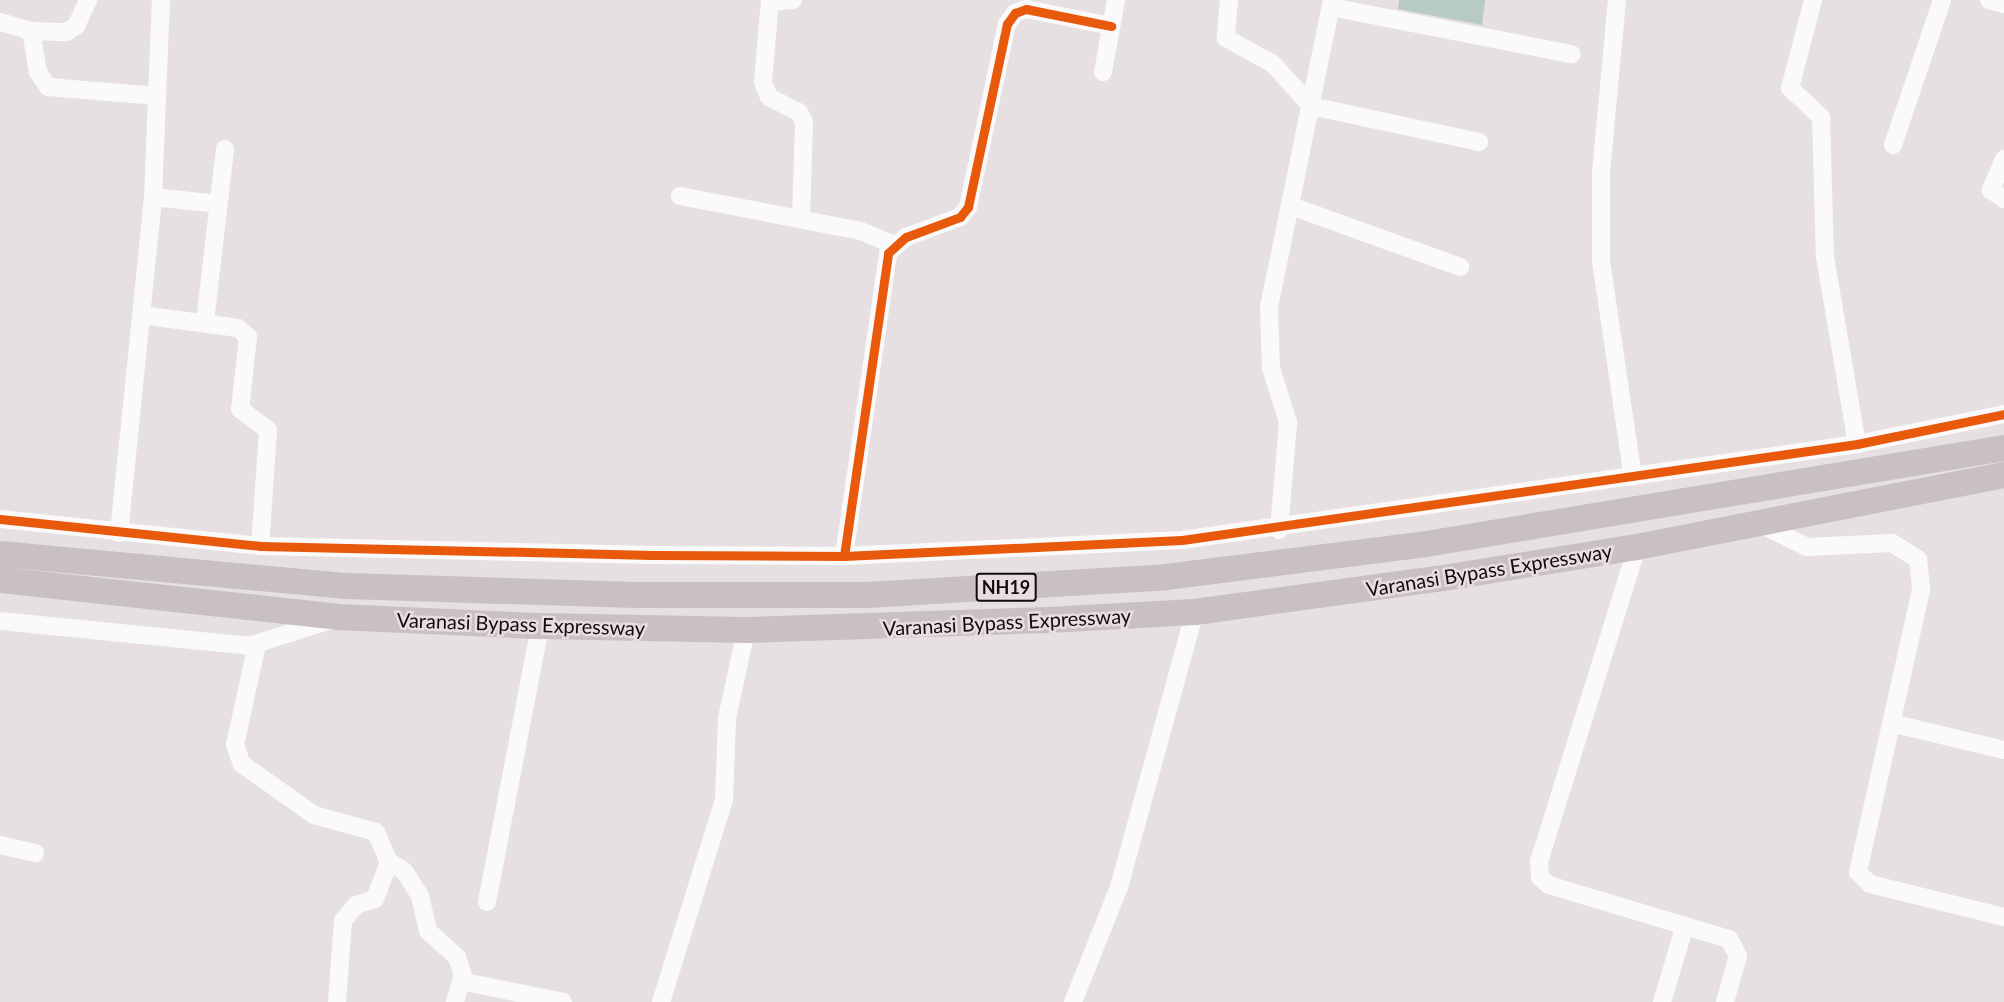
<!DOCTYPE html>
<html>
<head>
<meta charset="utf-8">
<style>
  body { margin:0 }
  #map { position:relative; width:2004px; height:1002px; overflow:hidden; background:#e6e0e2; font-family:Lato,sans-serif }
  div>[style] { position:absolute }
  .building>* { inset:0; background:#b8cac4 }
  .minor>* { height:18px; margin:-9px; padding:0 9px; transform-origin:9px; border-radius:9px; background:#fbfafb }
  .highway>* { height:26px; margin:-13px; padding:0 13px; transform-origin:13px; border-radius:13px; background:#c8c0c3 }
  .cycleway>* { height:9px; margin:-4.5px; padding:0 4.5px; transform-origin:4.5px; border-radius:4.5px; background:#e8590c }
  span { translate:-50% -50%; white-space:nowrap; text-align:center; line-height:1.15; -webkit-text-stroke:5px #e9dde1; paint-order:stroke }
  .shield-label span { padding:2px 4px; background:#e9dde1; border:2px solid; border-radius:4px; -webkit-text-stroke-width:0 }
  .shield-label { font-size:18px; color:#100c0e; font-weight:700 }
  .street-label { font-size:20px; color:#100c0e }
</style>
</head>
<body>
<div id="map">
  <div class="building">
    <div style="clip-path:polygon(1399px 0,1485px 0,1482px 25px,1398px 9px)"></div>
  </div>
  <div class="minor">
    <div style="left:770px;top:0;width:82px;rotate:94.9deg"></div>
    <div style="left:763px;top:82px;width:16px;rotate:68deg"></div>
    <div style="left:769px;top:97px;width:34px;rotate:27deg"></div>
    <div style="left:799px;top:112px;width:11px;rotate:63deg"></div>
    <div style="left:804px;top:122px;width:97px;rotate:91.8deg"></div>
    <div style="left:1229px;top:0;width:38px;rotate:95deg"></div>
    <div style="left:1226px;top:38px;width:54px;rotate:29deg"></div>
    <div style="left:1273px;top:64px;width:57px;rotate:47.9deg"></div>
    <div style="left:1311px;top:106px;width:172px;rotate:12.1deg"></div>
    <div style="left:1617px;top:0;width:175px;rotate:95.3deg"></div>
    <div style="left:1601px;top:174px;width:87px;rotate:90deg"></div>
    <div style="left:1601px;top:261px;width:218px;rotate:81.6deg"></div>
    <div style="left:1813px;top:0;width:91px;rotate:104.6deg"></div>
    <div style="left:1790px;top:88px;width:42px;rotate:43.1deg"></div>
    <div style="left:1821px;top:117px;width:140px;rotate:88.4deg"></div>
    <div style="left:1825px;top:257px;width:190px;rotate:80.3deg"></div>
    <div style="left:1989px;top:0;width:16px;rotate:15deg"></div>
    <div style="left:771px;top:2px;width:22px;rotate:-5deg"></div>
    <div style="left:1331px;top:7px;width:245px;rotate:11.1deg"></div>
    <div style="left:0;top:22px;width:32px;rotate:16deg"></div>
    <div style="left:31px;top:31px;width:35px;rotate:2deg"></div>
    <div style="left:66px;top:32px;width:12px;rotate:-31deg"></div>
    <div style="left:76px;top:26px;width:29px;rotate:-65deg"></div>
    <div style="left:31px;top:31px;width:42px;rotate:80.3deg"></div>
    <div style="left:38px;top:72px;width:18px;rotate:56deg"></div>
    <div style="left:48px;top:87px;width:109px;rotate:4.7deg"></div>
    <div style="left:1103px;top:72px;width:73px;rotate:-79.8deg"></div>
    <div style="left:1893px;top:145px;width:153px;rotate:-71.3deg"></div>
    <div style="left:2004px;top:159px;width:34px;rotate:113deg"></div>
    <div style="left:1991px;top:190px;width:16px;rotate:35deg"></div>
    <div style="left:680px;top:196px;width:184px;rotate:10.9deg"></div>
    <div style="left:861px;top:231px;width:36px;rotate:23deg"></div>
    <div style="left:153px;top:197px;width:66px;rotate:6.1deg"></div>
    <div style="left:1291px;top:206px;width:180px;rotate:19.8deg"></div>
    <div style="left:141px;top:315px;width:98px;rotate:7.6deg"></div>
    <div style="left:238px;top:328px;width:13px;rotate:42deg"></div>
    <div style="left:248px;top:337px;width:72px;rotate:96.3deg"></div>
    <div style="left:240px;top:409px;width:35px;rotate:37deg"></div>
    <div style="left:268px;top:430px;width:116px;rotate:93.9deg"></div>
    <div style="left:205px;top:322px;width:174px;rotate:-83.4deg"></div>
    <div style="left:0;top:519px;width:261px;rotate:5.9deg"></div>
    <div style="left:260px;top:546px;width:392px;rotate:1.3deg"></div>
    <div style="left:652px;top:555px;width:192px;rotate:0.3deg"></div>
    <div style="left:844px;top:556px;width:338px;rotate:-2.7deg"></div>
    <div style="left:1182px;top:540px;width:682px;rotate:-8.09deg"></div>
    <div style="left:1857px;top:444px;width:150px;rotate:-11.5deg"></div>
    <div style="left:1758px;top:523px;width:55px;rotate:26.1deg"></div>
    <div style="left:1807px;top:547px;width:85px;rotate:-2.7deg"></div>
    <div style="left:1892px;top:543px;width:31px;rotate:32deg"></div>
    <div style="left:1918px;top:559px;width:31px;rotate:84deg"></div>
    <div style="left:1921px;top:590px;width:289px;rotate:102.6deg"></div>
    <div style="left:1858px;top:872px;width:17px;rotate:45deg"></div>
    <div style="left:1870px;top:884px;width:138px;rotate:13.8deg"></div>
    <div style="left:1279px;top:530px;width:108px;rotate:-85.2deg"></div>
    <div style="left:1288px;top:422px;width:57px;rotate:-107.5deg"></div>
    <div style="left:1271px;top:368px;width:61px;rotate:-91.9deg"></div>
    <div style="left:1269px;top:307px;width:313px;rotate:-78.4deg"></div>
    <div style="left:119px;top:533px;width:338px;rotate:-84.2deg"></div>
    <div style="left:153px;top:197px;width:197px;rotate:-87.7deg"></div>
    <div style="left:1637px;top:547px;width:329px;rotate:107.3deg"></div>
    <div style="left:1539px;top:861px;width:16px;rotate:86deg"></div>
    <div style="left:1540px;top:877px;width:12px;rotate:42deg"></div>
    <div style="left:1549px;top:885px;width:188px;rotate:16.7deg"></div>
    <div style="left:1729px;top:939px;width:19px;rotate:62deg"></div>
    <div style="left:1738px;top:956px;width:48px;rotate:105.8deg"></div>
    <div style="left:844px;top:556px;width:306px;rotate:-81.7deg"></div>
    <div style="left:888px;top:253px;width:24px;rotate:-42deg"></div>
    <div style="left:906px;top:237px;width:58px;rotate:-20.3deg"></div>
    <div style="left:960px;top:217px;width:13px;rotate:-51deg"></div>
    <div style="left:968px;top:207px;width:187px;rotate:-78deg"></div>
    <div style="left:1007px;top:24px;width:14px;rotate:-54deg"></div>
    <div style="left:1015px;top:13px;width:12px;rotate:-20deg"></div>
    <div style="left:1026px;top:9px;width:87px;rotate:11.3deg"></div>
    <div style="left:0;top:621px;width:250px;rotate:5.7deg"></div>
    <div style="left:249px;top:646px;width:86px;rotate:-17.6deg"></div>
    <div style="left:257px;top:644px;width:103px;rotate:102.3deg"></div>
    <div style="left:235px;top:745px;width:20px;rotate:70deg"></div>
    <div style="left:242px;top:764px;width:88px;rotate:35.3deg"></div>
    <div style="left:314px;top:815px;width:64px;rotate:15.3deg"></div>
    <div style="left:376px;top:832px;width:33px;rotate:67deg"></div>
    <div style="left:389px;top:862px;width:17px;rotate:31deg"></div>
    <div style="left:404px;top:871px;width:30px;rotate:57deg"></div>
    <div style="left:420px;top:896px;width:36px;rotate:77deg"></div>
    <div style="left:428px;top:931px;width:39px;rotate:42deg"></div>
    <div style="left:457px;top:957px;width:26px;rotate:72deg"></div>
    <div style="left:465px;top:982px;width:100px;rotate:11.5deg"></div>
    <div style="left:1891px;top:723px;width:116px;rotate:13.4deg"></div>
    <div style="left:0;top:845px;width:36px;rotate:13deg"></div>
    <div style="left:487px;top:902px;width:281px;rotate:-79.1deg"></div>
    <div style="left:337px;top:1002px;width:81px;rotate:-85.8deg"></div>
    <div style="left:343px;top:921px;width:21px;rotate:-51deg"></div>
    <div style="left:356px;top:905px;width:20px;rotate:-18deg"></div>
    <div style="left:375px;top:899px;width:40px;rotate:-69deg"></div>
    <div style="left:455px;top:1002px;width:25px;rotate:-74deg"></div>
    <div style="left:661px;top:1002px;width:212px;rotate:-72.7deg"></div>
    <div style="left:724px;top:800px;width:82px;rotate:-87.9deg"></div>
    <div style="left:727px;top:718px;width:90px;rotate:-77.8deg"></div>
    <div style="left:1073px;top:1002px;width:124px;rotate:-68.2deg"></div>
    <div style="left:1119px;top:887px;width:285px;rotate:-74.6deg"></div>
    <div style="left:1662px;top:1002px;width:80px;rotate:-73.4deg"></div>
  </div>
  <div class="highway">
    <div style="left:0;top:554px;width:348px;rotate:5.3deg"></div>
    <div style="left:347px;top:586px;width:289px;rotate:1.8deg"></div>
    <div style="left:636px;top:595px;width:231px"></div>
    <div style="left:867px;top:595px;width:300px;rotate:-3.4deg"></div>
    <div style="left:1166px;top:577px;width:262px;rotate:-7.2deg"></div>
    <div style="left:1426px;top:544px;width:586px;rotate:-9.43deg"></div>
    <div style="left:0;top:580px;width:340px;rotate:6.2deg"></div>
    <div style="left:338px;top:617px;width:202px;rotate:2.6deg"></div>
    <div style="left:540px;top:626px;width:206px;rotate:1.1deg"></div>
    <div style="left:746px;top:630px;width:303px;rotate:-1.9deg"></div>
    <div style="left:1049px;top:620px;width:146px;rotate:-3.1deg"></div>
    <div style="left:1195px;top:612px;width:244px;rotate:-7.8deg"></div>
    <div style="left:1437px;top:579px;width:203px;rotate:-9.1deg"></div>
    <div style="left:1637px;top:547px;width:374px;rotate:-11.1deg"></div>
  </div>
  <div class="cycleway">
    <div style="left:0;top:519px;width:261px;rotate:5.9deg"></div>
    <div style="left:260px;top:546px;width:392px;rotate:1.3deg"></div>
    <div style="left:652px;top:555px;width:192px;rotate:0.3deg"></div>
    <div style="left:844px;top:556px;width:338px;rotate:-2.7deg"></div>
    <div style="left:1182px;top:540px;width:682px;rotate:-8.09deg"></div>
    <div style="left:1857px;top:444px;width:150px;rotate:-11.5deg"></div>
    <div style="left:844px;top:556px;width:306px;rotate:-81.7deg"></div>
    <div style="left:888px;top:253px;width:24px;rotate:-42deg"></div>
    <div style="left:906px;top:237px;width:58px;rotate:-20.3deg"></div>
    <div style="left:960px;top:217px;width:13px;rotate:-51deg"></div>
    <div style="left:968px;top:207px;width:187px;rotate:-78deg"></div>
    <div style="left:1007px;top:24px;width:14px;rotate:-54deg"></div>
    <div style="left:1015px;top:13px;width:12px;rotate:-20deg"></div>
    <div style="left:1026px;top:9px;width:87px;rotate:11.3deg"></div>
  </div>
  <div class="shield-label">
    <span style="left:1006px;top:587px">NH19</span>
  </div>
  <div class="street-label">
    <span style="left:1489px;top:570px;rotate:-9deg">Varanasi Bypass Expressway</span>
    <span style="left:1007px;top:622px;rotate:-3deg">Varanasi Bypass Expressway</span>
    <span style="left:521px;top:624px;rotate:2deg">Varanasi Bypass Expressway</span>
  </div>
</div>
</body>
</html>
